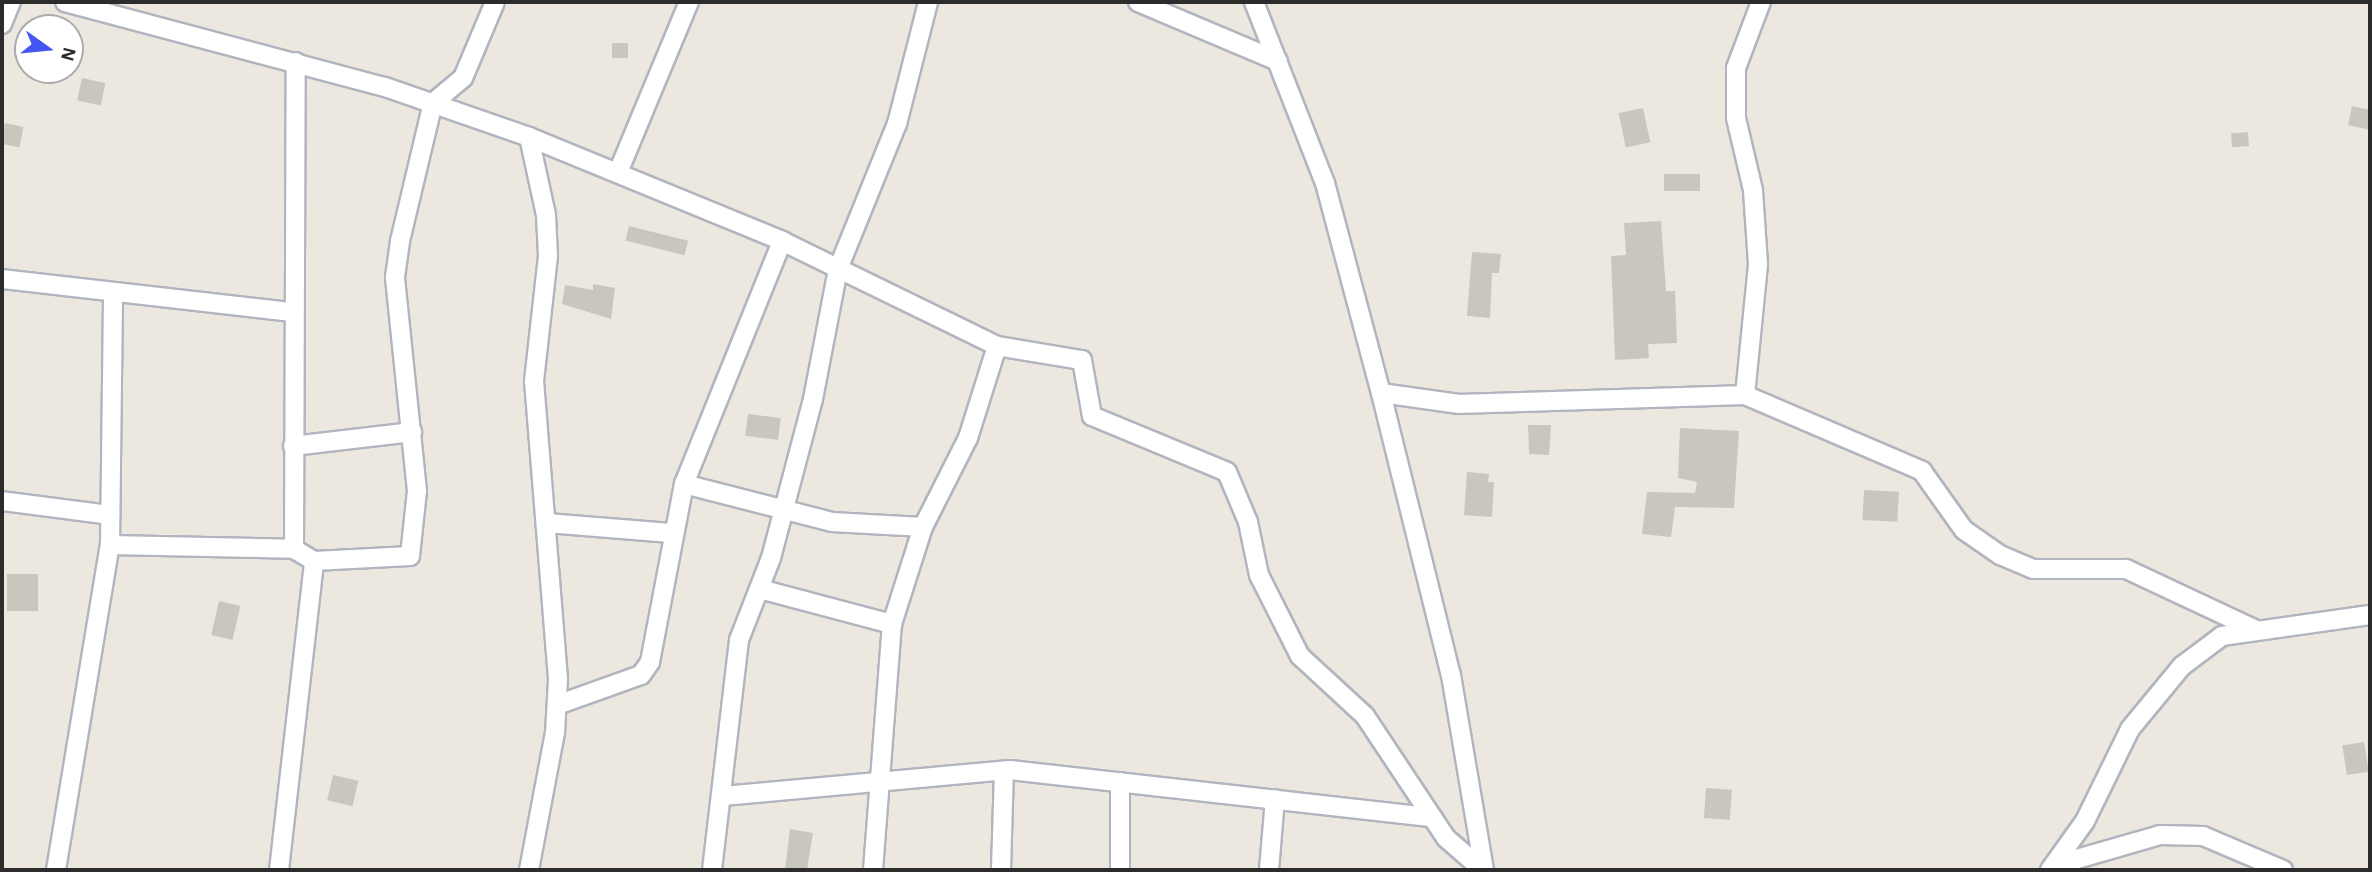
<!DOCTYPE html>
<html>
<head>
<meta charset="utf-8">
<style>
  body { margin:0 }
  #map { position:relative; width:2372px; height:872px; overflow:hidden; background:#ede8df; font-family:"Alegreya Sans",sans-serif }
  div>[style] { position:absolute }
  .building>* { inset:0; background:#c9c6bd; transform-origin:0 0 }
  .roads { filter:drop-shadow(2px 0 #b2b4bf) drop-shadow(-2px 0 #b2b4bf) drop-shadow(0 2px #b2b4bf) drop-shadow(0 -2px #b2b4bf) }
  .street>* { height:18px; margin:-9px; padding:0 9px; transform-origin:9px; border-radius:9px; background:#fff }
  span { translate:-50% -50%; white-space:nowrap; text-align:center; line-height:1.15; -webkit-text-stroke:7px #fff; paint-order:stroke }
  .frame { position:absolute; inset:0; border:4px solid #2c2c2c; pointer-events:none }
  .north { position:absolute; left:14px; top:14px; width:70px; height:70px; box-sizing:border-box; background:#fff; border:2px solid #ababab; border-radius:50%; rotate:105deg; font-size:19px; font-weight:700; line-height:28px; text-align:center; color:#2c2c2c }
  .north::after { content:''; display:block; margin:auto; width:24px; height:32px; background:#4557f3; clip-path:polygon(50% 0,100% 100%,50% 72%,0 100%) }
</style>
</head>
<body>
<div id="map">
  <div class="building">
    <div style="left:612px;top:43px;width:16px;height:15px"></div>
    <div style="left:82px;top:78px;width:24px;height:23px;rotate:12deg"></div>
    <div style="clip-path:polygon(2352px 106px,2370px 110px,2370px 130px,2348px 125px)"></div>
    <div style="left:1643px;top:108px;width:35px;height:25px;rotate:78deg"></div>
    <div style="left:5px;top:123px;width:19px;height:21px;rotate:12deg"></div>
    <div style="left:2248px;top:132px;width:14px;height:17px;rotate:86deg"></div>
    <div style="left:1700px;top:174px;width:17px;height:36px;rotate:90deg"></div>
    <div style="clip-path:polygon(1661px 221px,1666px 291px,1675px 291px,1677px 343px,1648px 344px,1649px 358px,1615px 360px,1611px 256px,1626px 255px,1624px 223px)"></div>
    <div style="left:629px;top:226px;width:61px;height:15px;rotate:14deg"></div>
    <div style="clip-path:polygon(1472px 252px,1501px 254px,1499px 273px,1492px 273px,1490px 318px,1467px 316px)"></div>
    <div style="clip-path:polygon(593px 284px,615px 288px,611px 319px,562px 304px,565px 285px,593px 290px)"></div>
    <div style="left:748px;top:414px;width:33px;height:22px;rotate:7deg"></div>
    <div style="clip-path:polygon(1528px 425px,1551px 425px,1549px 455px,1529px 454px)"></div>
    <div style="clip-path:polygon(1680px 428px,1739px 431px,1734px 508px,1675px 507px,1671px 537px,1642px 534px,1647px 492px,1695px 493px,1697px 482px,1678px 478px)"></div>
    <div style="clip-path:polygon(1467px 472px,1489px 474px,1488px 482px,1494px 482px,1492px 517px,1464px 515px)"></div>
    <div style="left:1864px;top:490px;width:35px;height:30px;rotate:3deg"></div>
    <div style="left:38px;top:574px;width:37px;height:31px;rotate:90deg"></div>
    <div style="left:219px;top:601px;width:22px;height:35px;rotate:13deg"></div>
    <div style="left:2364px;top:742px;width:30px;height:22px;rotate:81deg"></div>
    <div style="left:333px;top:775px;width:26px;height:26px;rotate:13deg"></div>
    <div style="left:1706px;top:788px;width:26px;height:30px;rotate:4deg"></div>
    <div style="clip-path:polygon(790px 829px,813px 833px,807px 870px,785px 870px)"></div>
  </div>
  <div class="roads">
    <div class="street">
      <div style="left:65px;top:2px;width:331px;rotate:14.9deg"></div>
      <div style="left:385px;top:87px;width:152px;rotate:19.1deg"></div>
      <div style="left:529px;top:137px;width:274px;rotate:22.3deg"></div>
      <div style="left:782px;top:241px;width:239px;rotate:26deg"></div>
      <div style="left:997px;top:346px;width:86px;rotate:9.4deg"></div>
      <div style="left:1082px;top:360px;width:57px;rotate:79.9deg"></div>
      <div style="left:1092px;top:416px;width:146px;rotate:22.5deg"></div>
      <div style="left:1227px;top:472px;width:54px;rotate:67.2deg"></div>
      <div style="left:1248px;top:522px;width:54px;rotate:78.3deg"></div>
      <div style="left:1259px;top:575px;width:91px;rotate:63.2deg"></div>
      <div style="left:1300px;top:656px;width:88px;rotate:42.7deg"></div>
      <div style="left:1365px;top:716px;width:146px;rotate:56.4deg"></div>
      <div style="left:1446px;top:838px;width:49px;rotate:40.9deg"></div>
      <div style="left:1138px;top:2px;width:152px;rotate:22.9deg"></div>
      <div style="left:1254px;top:2px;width:194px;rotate:68.6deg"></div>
      <div style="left:1325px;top:183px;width:217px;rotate:75.1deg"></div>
      <div style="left:1381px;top:393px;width:291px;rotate:76.1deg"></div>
      <div style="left:1451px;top:675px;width:198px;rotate:80.4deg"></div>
      <div style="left:2px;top:24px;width:24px;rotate:-68deg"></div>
      <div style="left:619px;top:170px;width:182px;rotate:-67.4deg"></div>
      <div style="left:2px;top:279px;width:292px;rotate:6.5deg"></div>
      <div style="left:1381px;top:393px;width:79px;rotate:8deg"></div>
      <div style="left:1459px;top:404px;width:286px;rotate:-1.8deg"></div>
      <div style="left:1745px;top:395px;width:193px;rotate:23.2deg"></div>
      <div style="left:1922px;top:471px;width:72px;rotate:54.6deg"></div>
      <div style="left:1964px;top:530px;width:44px;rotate:34.8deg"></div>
      <div style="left:2000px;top:555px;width:36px;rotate:23deg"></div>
      <div style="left:2033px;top:569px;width:93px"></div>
      <div style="left:2126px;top:569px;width:141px;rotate:25.1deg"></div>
      <div style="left:1745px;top:395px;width:132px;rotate:-84.3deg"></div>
      <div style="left:1758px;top:264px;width:74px;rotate:-93.9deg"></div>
      <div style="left:1753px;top:190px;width:74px;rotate:-103.3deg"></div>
      <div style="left:1736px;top:118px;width:50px;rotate:-90deg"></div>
      <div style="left:1736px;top:68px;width:71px;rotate:-69.3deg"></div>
      <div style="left:293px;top:446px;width:120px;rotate:-6.7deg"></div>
      <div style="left:684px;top:484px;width:153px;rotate:14.4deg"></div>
      <div style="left:832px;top:522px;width:91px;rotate:3.1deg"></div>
      <div style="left:2px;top:501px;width:109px;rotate:7.4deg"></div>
      <div style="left:547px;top:523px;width:124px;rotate:4.6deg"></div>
      <div style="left:110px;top:545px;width:184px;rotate:1.2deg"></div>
      <div style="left:294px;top:549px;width:23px;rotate:31deg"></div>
      <div style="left:314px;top:561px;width:96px;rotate:-3deg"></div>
      <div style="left:410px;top:556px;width:65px;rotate:-83.9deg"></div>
      <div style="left:417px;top:491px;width:215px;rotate:-95.9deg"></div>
      <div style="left:395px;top:277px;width:36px;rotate:-82deg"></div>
      <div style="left:400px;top:241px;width:142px;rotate:-76.6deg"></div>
      <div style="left:433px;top:103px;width:39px;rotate:-40deg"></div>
      <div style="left:463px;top:78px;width:82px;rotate:-67.2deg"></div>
      <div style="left:294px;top:549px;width:487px;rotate:-89.8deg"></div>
      <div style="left:760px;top:589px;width:137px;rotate:14.9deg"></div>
      <div style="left:557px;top:705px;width:89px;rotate:-19.7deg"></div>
      <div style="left:641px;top:675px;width:16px;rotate:-55deg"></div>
      <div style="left:650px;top:662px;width:181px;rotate:-79.2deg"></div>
      <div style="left:684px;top:484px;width:262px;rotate:-68deg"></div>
      <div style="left:723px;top:796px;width:288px;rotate:-5.2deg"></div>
      <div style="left:1010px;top:770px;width:425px;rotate:6.4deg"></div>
      <div style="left:2056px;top:865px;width:108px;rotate:-16.1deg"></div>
      <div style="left:2160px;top:835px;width:43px;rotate:1.3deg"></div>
      <div style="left:2203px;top:836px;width:87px;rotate:23deg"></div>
      <div style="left:56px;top:870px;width:329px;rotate:-80.6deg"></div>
      <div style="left:110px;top:545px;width:252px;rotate:-89.3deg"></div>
      <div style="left:279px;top:870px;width:311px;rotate:-83.5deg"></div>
      <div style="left:529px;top:870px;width:139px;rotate:-79.3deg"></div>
      <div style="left:555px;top:733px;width:54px;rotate:-86.8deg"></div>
      <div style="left:558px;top:679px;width:299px;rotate:-94.6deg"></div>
      <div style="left:534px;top:381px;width:126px;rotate:-83.6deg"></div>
      <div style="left:548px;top:256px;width:41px;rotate:-92.8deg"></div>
      <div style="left:546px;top:215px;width:80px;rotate:-102.3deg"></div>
      <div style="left:712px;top:870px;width:232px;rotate:-83.3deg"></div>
      <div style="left:739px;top:640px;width:88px;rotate:-68.7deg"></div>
      <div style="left:771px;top:558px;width:164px;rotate:-75.2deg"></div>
      <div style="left:813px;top:399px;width:132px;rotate:-79.1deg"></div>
      <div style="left:838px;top:269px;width:157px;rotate:-67.9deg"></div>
      <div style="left:897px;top:124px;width:126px;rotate:-75.7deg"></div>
      <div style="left:873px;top:870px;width:247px;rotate:-85.6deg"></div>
      <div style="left:892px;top:624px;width:102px;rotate:-72.3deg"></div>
      <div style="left:923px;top:527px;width:100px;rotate:-63.2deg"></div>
      <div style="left:968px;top:438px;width:96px;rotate:-72.5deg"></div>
      <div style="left:1001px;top:870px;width:99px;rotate:-88.3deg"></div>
      <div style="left:1120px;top:870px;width:88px;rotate:-90deg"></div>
      <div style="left:1269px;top:870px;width:71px;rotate:-85.2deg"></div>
      <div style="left:2050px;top:870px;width:60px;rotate:-54.5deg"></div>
      <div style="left:2085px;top:821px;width:102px;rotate:-63.9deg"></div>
      <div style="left:2130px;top:729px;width:82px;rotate:-50.5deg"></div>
      <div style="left:2182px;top:666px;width:50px;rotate:-36.9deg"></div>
      <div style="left:2222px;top:636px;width:149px;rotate:-8.1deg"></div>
    </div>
  </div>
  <div class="frame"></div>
  <div class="north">N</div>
</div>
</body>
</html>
